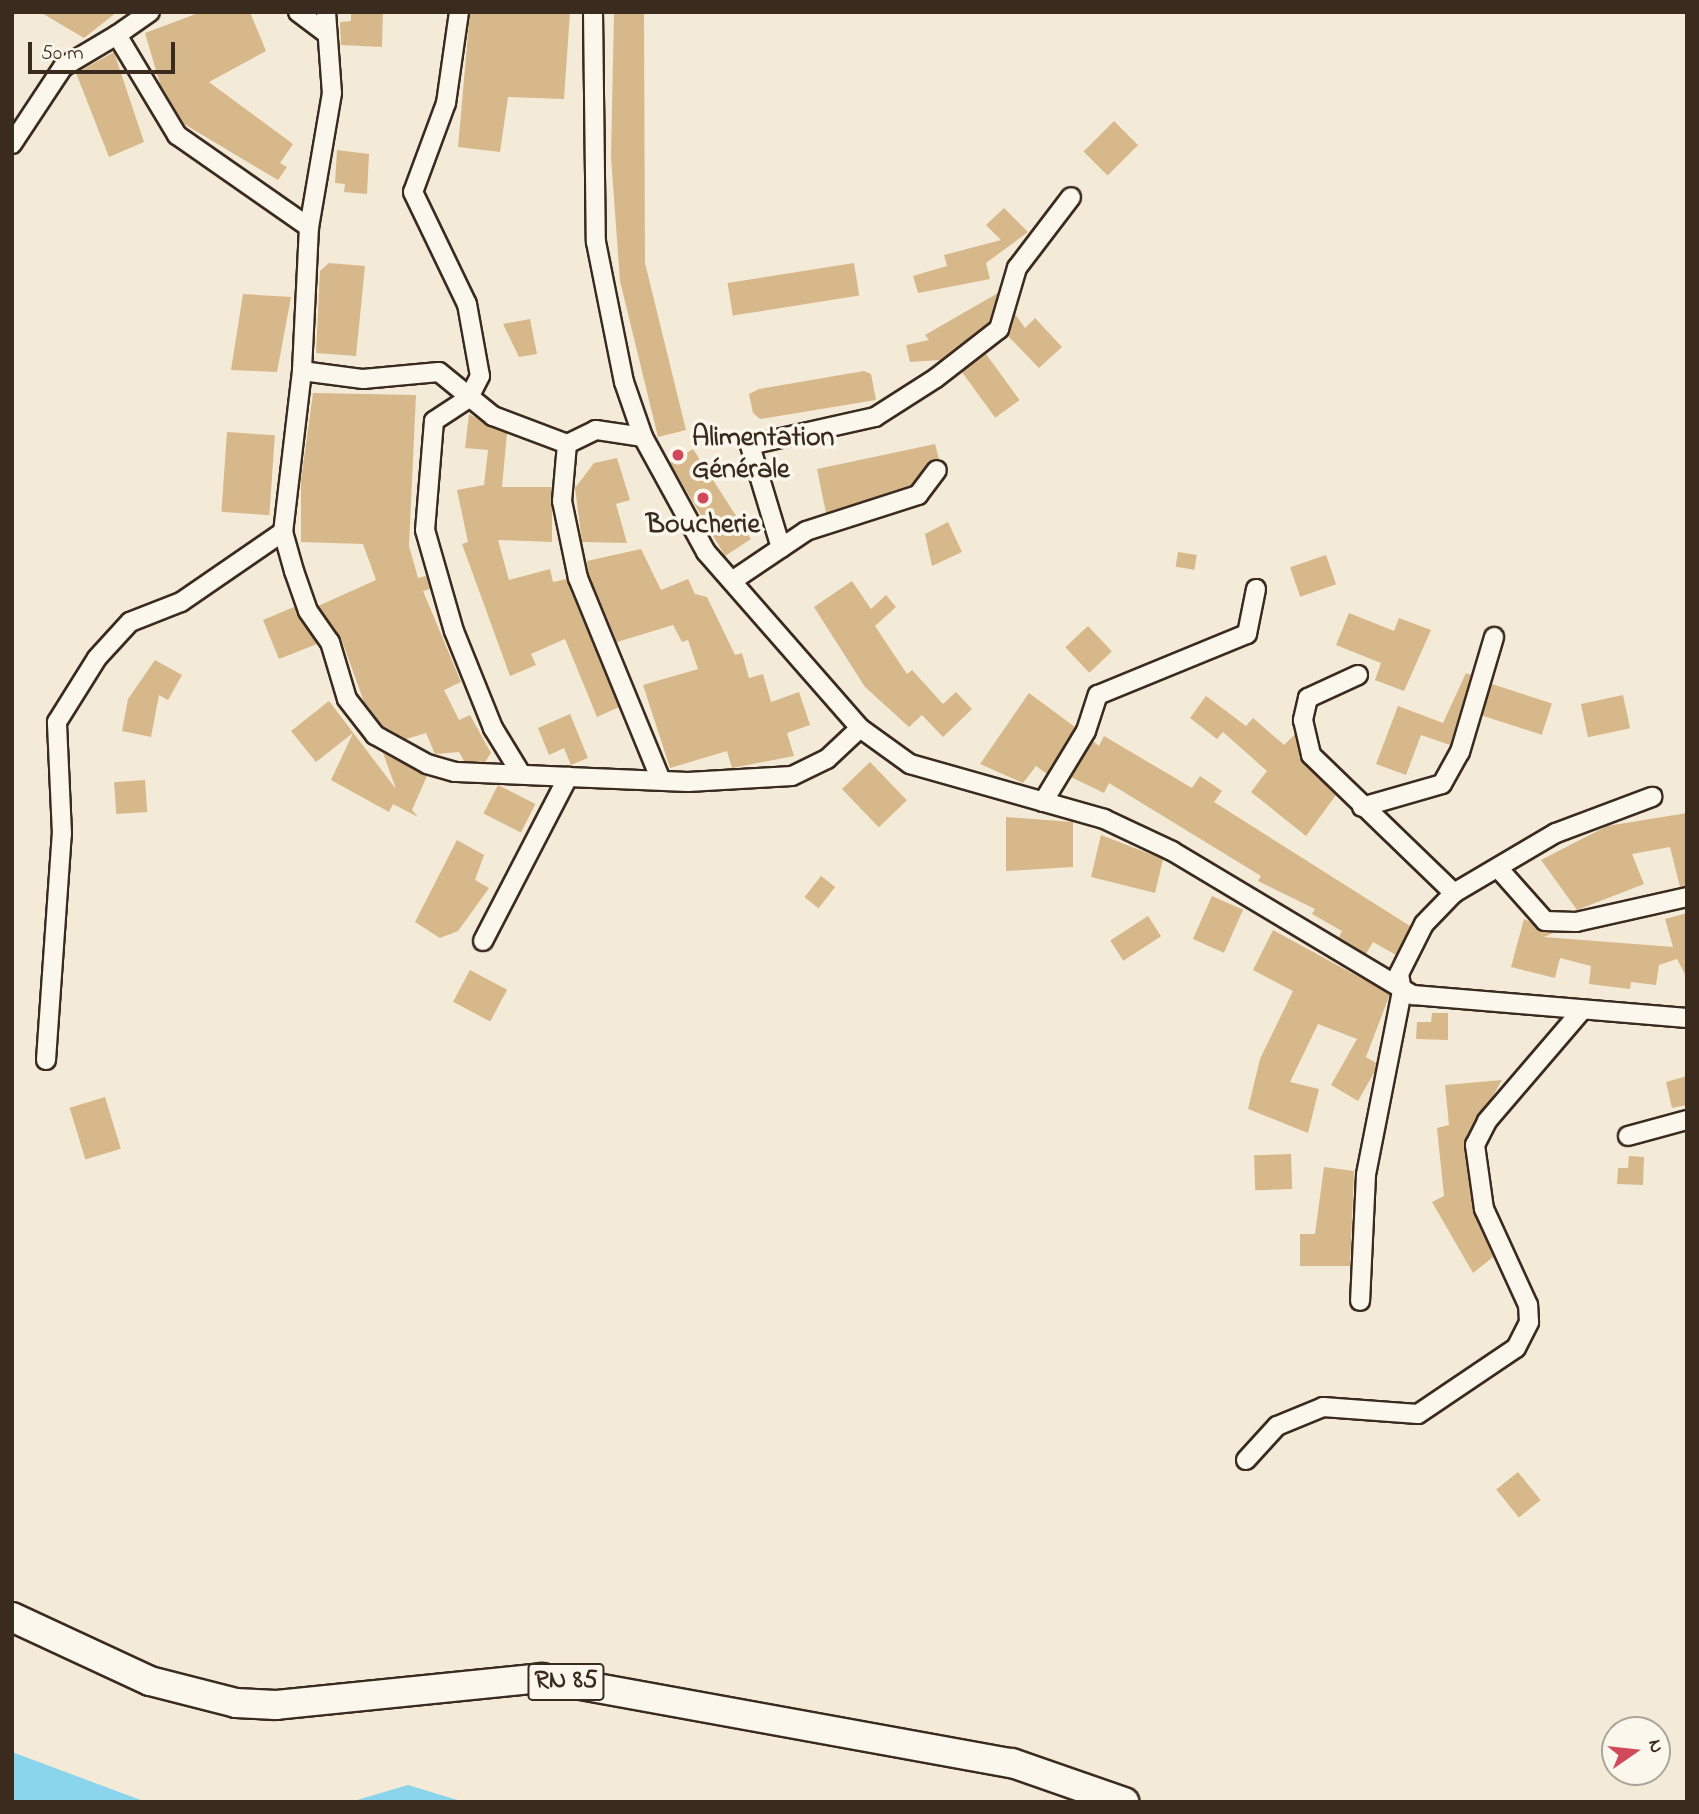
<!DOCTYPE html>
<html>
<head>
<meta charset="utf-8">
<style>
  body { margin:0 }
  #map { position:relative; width:1699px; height:1814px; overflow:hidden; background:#f4ead8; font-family:"Indie Flower",sans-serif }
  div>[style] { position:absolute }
  .water>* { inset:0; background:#8bd5ec }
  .building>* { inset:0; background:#d7b88a; transform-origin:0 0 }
  .roads { filter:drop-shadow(2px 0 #3b2a1e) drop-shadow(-2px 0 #3b2a1e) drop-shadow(0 2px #3b2a1e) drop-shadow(0 -2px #3b2a1e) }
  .minor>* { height:18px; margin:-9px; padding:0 9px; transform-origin:9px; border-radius:9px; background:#fbf7ec }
  .primary>* { height:28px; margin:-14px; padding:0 14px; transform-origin:14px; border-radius:14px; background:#fbf7ec }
  .dots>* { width:19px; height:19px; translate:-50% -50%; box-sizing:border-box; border:4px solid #fbf7ec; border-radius:50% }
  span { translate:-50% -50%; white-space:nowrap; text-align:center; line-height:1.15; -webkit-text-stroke:7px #fbf7ec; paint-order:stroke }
  .shield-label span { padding:2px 5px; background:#fbf7ec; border:2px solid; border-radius:5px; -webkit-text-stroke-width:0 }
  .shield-label { font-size:26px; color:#3b2a1e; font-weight:700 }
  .poi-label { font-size:28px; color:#3b2a1e; font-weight:700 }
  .left { translate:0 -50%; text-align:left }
  .frame { position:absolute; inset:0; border:14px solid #3b2a1e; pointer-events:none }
  .north { position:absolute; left:1601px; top:1716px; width:70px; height:70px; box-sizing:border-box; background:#fbf7ec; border:2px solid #aea59a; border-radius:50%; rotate:76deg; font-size:19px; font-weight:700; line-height:28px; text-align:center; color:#3b2a1e }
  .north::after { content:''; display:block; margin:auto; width:24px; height:32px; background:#d1495b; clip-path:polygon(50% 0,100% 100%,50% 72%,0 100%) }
  .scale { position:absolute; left:28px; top:42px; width:147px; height:32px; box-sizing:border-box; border:4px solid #3b2a1e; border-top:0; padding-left:9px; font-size:21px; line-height:24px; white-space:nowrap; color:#3b2a1e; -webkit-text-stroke:5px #fbf7ec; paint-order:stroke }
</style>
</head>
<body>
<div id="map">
  <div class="water">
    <div style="clip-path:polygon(12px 1752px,146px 1802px,12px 1802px)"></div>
    <div style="clip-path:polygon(408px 1785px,464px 1802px,350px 1802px)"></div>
  </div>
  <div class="building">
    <div style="clip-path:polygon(40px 12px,117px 12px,84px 38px)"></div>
    <div style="clip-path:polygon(201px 12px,250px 12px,266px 51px,209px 82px,293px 144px,280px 163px,287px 167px,278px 180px,184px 124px,160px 84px,145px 33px)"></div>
    <div style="clip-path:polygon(351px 12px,383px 12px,382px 47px,341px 45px,340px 22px,351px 21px)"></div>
    <div style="clip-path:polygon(470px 12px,570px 12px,564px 99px,508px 97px,500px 152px,458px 147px)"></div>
    <div style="clip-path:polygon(614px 12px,644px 12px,645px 263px,686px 430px,658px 437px,620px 281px,611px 157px)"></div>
    <div style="clip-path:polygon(114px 52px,144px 142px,109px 157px,76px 73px)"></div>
    <div style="left:1114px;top:121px;width:34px;height:43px;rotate:45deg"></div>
    <div style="clip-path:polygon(337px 150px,369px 154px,367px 194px,344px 192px,345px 184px,335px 183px)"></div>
    <div style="clip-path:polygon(1004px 208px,1028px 232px,986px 263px,990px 279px,918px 293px,913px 276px,947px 266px,944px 255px,1001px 240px,986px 225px)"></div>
    <div style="clip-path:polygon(329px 263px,365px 266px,356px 356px,316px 353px,320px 271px)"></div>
    <div style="left:854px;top:263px;width:33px;height:128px;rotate:81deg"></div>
    <div style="clip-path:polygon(998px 293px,989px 322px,940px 360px,910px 362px,906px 345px,929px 340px,925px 335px)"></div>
    <div style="clip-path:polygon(243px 294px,291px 297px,277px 372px,231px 370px)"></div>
    <div style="clip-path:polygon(1015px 314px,1025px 328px,1035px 318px,1062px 347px,1039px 368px,1008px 336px)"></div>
    <div style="clip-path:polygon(530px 319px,537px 354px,519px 357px,503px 324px)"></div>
    <div style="left:986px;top:354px;width:57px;height:30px;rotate:54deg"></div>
    <div style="clip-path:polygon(864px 371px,871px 374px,876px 400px,760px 419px,753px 413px,749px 394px,759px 389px)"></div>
    <div style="clip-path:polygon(313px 393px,416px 395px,409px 546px,418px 578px,426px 576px,430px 589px,423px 591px,461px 682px,444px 690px,459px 720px,470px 715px,491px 753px,485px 762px,464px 761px,459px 752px,435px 754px,426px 733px,406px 739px,383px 726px,364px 702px,341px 638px,318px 606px,376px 580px,363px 544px,301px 542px,301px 480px)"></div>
    <div style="clip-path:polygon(469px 414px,507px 433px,502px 487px,552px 487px,552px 542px,498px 540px,509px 580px,550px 569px,553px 582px,566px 579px,619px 707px,597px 717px,565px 639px,531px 654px,536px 665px,510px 676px,462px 544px,468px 542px,457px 490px,484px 485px,488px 450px,465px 448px)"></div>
    <div style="left:227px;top:432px;width:48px;height:80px;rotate:4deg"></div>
    <div style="clip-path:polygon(935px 444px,939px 459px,911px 485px,826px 513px,817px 469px)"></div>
    <div style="clip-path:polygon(693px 449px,751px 539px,725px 556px,670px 463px)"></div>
    <div style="clip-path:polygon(617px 458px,630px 500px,616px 504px,627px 543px,582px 542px,575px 488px,594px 463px)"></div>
    <div style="clip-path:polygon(948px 522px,962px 552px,932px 566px,925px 534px)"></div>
    <div style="clip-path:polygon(641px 549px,661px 590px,688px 579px,695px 594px,707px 597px,735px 655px,742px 653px,749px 678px,763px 674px,771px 702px,799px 692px,810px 725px,787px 733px,794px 756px,732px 768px,727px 751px,670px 768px,643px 685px,698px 669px,688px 640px,682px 642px,673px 625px,617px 642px,588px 573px,587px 561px)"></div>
    <div style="left:1178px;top:552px;width:19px;height:15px;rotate:9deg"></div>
    <div style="left:1326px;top:555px;width:31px;height:38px;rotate:71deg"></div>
    <div style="clip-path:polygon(852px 581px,871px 609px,886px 595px,896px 607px,875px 626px,907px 674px,912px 670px,943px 704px,956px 692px,972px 709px,943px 737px,922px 715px,909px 727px,865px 687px,814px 607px)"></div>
    <div style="clip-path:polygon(294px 607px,317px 644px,279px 659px,263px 620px)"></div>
    <div style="clip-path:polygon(1349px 613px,1394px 631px,1399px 618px,1431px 630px,1404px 691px,1375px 680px,1381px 663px,1336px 645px)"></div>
    <div style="left:1088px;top:626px;width:35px;height:31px;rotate:47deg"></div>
    <div style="clip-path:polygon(155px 660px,182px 675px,168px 700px,159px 695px,151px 737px,122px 731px,128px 699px)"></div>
    <div style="clip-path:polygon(1466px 673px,1471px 675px,1450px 745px,1421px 735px,1406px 775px,1376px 764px,1398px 706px,1443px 723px)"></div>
    <div style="left:1492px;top:684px;width:63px;height:33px;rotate:18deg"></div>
    <div style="clip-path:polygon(1029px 693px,1075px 727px,1047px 774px,1036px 766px,1023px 783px,980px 764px)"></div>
    <div style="left:1623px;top:695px;width:34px;height:43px;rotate:78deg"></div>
    <div style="clip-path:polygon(1206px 696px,1246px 726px,1253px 718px,1284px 745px,1295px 734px,1303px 763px,1336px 795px,1306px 836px,1251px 792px,1267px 771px,1223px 732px,1217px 739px,1190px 718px)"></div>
    <div style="clip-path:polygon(329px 701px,396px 789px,383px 753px,427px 776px,412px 810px,418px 817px,393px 804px,389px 812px,331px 780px,353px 733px,316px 762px,291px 731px)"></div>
    <div style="clip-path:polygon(570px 714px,588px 758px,571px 765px,564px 748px,549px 755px,538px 728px)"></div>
    <div style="clip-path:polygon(1104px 736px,1192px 788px,1200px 776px,1222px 791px,1214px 802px,1410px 926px,1396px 955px,1373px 942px,1366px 954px,1339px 937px,1342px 931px,1312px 914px,1315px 909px,1258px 881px,1261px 876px,1109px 783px,1104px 793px,1071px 777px,1093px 741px,1099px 746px)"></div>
    <div style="left:870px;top:762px;width:53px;height:39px;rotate:46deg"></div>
    <div style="left:145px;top:780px;width:32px;height:31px;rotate:86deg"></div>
    <div style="left:498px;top:785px;width:42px;height:32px;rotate:27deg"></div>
    <div style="clip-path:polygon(1687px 813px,1687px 886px,1680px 887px,1670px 847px,1632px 854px,1644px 884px,1577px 910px,1541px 860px,1607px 826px)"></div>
    <div style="clip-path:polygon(1006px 817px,1073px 822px,1073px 867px,1006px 871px)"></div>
    <div style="clip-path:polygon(1101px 835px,1163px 859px,1155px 893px,1091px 877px)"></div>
    <div style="clip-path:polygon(457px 840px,484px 855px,475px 880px,489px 888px,458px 931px,440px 938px,415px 922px)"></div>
    <div style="left:821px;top:876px;width:18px;height:27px;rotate:38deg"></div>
    <div style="left:1212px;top:896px;width:34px;height:47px;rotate:24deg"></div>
    <div style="clip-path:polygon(1687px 913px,1687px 978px,1677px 959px,1659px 965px,1656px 985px,1631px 982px,1630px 989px,1589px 984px,1591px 966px,1560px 958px,1555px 978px,1511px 967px,1524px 919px,1553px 933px,1544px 937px,1673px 947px,1665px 919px)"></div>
    <div style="left:1148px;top:916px;width:24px;height:45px;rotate:57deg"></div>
    <div style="clip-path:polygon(1273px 930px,1390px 994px,1366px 1057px,1376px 1063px,1375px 1071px,1358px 1101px,1331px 1085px,1357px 1039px,1318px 1024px,1290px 1082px,1319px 1089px,1308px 1133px,1248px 1109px,1260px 1059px,1293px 991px,1253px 970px)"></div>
    <div style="left:470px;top:970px;width:42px;height:36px;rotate:28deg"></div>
    <div style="clip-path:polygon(1432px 1013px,1448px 1013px,1448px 1040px,1416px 1039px,1417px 1022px,1431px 1022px)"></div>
    <div style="clip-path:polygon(1687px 1076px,1687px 1105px,1672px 1108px,1666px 1082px)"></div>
    <div style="clip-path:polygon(1502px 1080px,1464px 1146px,1473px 1211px,1493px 1257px,1473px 1273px,1432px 1202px,1444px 1196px,1437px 1128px,1449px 1125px,1445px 1085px)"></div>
    <div style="left:105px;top:1097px;width:54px;height:37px;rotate:73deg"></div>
    <div style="left:1291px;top:1154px;width:35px;height:37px;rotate:88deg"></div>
    <div style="clip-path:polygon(1629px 1156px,1644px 1157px,1643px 1185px,1617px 1184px,1618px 1168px,1628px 1168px)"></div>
    <div style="clip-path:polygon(1324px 1167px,1354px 1171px,1350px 1266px,1300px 1266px,1300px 1234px,1315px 1234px)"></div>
    <div style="left:1518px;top:1472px;width:36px;height:28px;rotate:51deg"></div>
  </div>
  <div class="roads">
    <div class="minor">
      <div style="left:298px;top:12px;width:35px;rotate:37deg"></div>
      <div style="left:326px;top:12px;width:81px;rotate:85.8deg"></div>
      <div style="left:332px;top:93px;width:136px;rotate:99.7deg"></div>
      <div style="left:309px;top:227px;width:144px;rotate:92.8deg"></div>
      <div style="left:302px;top:371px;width:162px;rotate:96.7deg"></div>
      <div style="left:283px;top:532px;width:41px;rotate:74.2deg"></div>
      <div style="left:294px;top:571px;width:42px;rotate:70.7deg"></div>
      <div style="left:308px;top:611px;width:38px;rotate:55deg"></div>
      <div style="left:330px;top:642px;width:59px;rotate:73.4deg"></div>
      <div style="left:347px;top:699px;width:46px;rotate:52.1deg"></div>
      <div style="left:375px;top:735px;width:60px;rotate:29.1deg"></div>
      <div style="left:427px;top:764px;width:29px;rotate:16deg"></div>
      <div style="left:455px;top:772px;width:113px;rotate:2.5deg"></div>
      <div style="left:459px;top:12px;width:92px;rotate:98.1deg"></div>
      <div style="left:446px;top:103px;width:95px;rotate:110.3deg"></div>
      <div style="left:413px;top:192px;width:124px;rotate:64.3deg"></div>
      <div style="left:467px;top:304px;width:73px;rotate:79.8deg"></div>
      <div style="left:480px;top:376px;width:25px;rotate:117deg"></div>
      <div style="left:469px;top:398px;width:42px;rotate:146.7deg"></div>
      <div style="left:434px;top:421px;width:109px;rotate:94.7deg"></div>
      <div style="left:425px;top:530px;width:105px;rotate:74deg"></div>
      <div style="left:454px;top:631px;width:105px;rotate:68.1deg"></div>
      <div style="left:493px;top:728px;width:52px;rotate:58.5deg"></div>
      <div style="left:593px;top:12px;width:230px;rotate:89.3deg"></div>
      <div style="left:596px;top:242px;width:143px;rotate:78.7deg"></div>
      <div style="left:624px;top:382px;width:58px;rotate:70.9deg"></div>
      <div style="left:643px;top:437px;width:131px;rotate:61.3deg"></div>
      <div style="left:706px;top:552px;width:234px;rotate:48.8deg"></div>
      <div style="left:860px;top:728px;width:62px;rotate:35.8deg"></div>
      <div style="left:910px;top:764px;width:202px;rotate:15.8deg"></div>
      <div style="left:1104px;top:819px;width:75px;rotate:25.2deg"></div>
      <div style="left:1172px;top:851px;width:281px;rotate:30.9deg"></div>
      <div style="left:1413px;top:995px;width:275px;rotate:4.8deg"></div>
      <div style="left:117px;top:35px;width:40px;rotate:-34.9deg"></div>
      <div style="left:12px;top:144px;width:92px;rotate:-56.5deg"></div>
      <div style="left:63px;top:67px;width:63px;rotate:-30.7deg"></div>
      <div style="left:117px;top:35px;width:117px;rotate:59deg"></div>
      <div style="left:177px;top:135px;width:161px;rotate:34.9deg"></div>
      <div style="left:302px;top:371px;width:62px;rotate:7.5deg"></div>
      <div style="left:363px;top:379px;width:76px;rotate:-5.3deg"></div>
      <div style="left:439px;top:372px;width:70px;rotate:39.2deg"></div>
      <div style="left:493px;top:416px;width:79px;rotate:20.7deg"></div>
      <div style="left:643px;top:437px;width:48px;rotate:-171.5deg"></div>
      <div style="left:596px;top:430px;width:32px;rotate:154deg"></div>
      <div style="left:567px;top:444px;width:57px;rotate:95deg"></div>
      <div style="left:562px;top:501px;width:79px;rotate:78.3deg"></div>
      <div style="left:578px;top:578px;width:218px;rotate:67.7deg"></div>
      <div style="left:781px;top:548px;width:30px;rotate:-34deg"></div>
      <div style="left:806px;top:531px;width:118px;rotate:-17.8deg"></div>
      <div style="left:918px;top:495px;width:31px;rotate:-53deg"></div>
      <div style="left:732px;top:581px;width:59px;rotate:-34deg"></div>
      <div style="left:781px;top:548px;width:108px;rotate:-106.8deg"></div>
      <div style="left:750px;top:445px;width:128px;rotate:-12.6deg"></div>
      <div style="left:875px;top:417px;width:72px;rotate:-32.6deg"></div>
      <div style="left:936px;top:378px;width:80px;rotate:-37.9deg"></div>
      <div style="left:999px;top:329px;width:64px;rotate:-73.6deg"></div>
      <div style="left:1017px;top:268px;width:89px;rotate:-52.7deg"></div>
      <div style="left:1358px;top:675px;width:55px;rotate:155.3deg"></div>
      <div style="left:1308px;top:698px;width:23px;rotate:103deg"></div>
      <div style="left:1303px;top:720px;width:36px;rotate:77deg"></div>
      <div style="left:1311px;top:755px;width:199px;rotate:44deg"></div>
      <div style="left:1454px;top:893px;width:43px;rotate:134.1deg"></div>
      <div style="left:1424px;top:924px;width:56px;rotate:116.6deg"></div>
      <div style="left:1399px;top:974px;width:17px;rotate:80deg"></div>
      <div style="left:1402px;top:991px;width:187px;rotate:101.1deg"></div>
      <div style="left:1366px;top:1175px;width:126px;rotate:92.7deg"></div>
      <div style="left:1043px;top:802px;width:83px;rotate:-58.8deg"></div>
      <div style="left:1086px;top:731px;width:38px;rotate:-72deg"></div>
      <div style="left:1098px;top:695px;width:161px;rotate:-22.3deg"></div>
      <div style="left:1247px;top:634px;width:46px;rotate:-78.7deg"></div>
      <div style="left:1362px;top:807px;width:83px;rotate:-16deg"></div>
      <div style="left:1442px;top:784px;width:37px;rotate:-61deg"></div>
      <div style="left:1460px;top:752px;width:120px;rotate:-73.5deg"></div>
      <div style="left:1498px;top:868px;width:71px;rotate:48.4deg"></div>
      <div style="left:1545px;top:921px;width:31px;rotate:2deg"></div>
      <div style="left:1576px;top:922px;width:114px;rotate:-12.7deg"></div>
      <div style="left:1454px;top:893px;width:118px;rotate:-30.5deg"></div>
      <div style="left:1556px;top:833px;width:103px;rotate:-20.6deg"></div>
      <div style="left:483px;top:941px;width:185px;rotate:-62.6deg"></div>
      <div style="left:568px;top:777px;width:120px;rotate:2.4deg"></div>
      <div style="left:688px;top:782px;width:104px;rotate:-3.3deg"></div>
      <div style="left:792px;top:776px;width:39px;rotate:-26deg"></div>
      <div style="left:827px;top:759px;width:45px;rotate:-43.2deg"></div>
      <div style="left:46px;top:1060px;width:227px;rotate:-86deg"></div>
      <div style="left:62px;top:834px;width:112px;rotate:-92.6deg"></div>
      <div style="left:57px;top:722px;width:75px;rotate:-58deg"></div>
      <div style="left:97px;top:658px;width:49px;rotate:-47.5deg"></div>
      <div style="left:130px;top:622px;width:55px;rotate:-21.4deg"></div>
      <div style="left:181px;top:602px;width:124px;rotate:-34.5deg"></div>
      <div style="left:1628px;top:1136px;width:61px;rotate:-15.2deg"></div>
      <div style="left:1246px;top:1460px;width:46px;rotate:-47.6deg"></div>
      <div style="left:1277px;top:1426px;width:50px;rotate:-22.4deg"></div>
      <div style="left:1323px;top:1407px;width:95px;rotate:4.2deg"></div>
      <div style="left:1418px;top:1414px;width:118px;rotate:-34deg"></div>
      <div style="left:1516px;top:1348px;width:29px;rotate:-63deg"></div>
      <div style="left:1529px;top:1322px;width:17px;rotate:-93deg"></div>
      <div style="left:1528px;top:1305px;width:106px;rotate:-114.6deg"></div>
      <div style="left:1484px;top:1209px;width:65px;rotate:-98deg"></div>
      <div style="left:1475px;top:1145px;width:27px;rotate:-63deg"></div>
      <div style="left:1487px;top:1121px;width:146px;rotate:-49.4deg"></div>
    </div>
    <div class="primary">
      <div style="left:12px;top:1617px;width:152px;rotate:24.9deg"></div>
      <div style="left:150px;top:1681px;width:89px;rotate:14.3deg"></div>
      <div style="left:236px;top:1703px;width:40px;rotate:2.9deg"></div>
      <div style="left:276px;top:1705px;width:267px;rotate:-5.8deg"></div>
      <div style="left:542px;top:1678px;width:478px;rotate:10.3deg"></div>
      <div style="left:1012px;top:1763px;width:119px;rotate:19.2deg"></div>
    </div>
  </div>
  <div class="dots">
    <div style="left:678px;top:455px;background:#d1495b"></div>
    <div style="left:703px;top:498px;background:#d1495b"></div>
  </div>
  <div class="shield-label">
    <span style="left:566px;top:1682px">RN 85</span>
  </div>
  <div class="poi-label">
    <span class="left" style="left:692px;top:455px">Alimentation<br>Générale</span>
    <span style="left:703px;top:526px">Boucherie</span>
  </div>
  <div class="frame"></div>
  <div class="north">N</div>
  <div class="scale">50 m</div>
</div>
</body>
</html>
